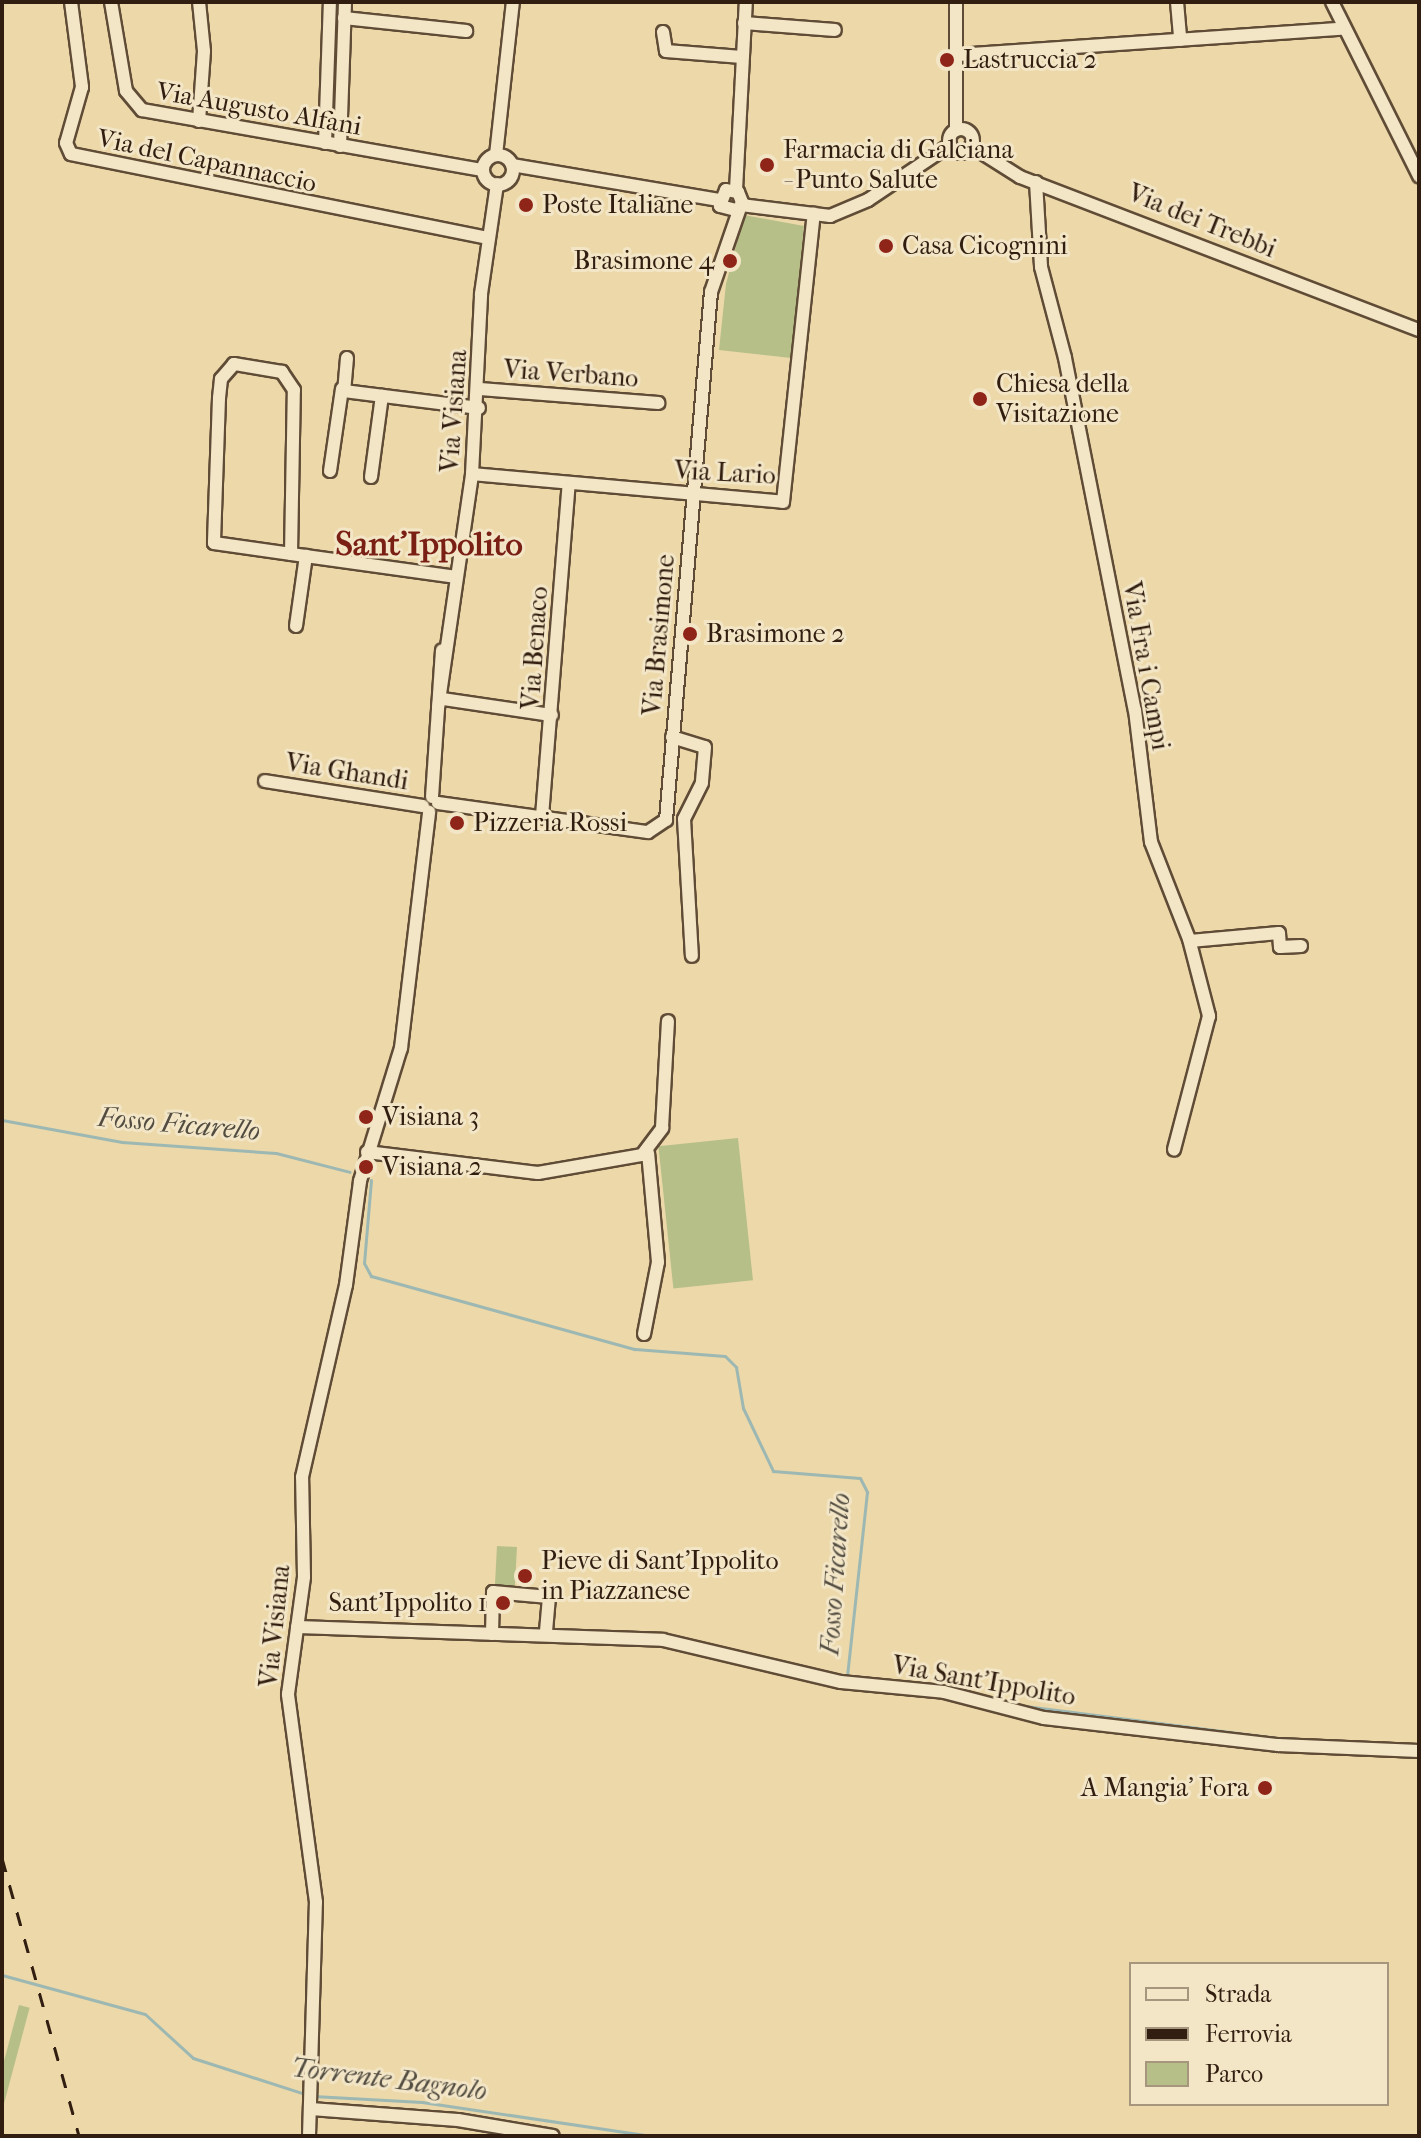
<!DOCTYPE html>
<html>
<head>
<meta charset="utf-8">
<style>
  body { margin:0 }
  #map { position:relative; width:1421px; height:2138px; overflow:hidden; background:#ecd8a9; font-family:"IM FELL French Canon",serif }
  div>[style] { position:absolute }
  .green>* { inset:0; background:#b7bf89; transform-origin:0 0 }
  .stream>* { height:3px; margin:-1.5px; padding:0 1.5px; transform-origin:1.5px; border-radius:1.5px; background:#9db8b3 }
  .roads { filter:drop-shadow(2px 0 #604c36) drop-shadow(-2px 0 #604c36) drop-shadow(0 2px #604c36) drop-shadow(0 -2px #604c36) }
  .minor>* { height:12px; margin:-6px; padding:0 6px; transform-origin:6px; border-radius:6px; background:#f3e6c7 }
  .minor>.ring { margin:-6px; padding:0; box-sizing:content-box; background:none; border:12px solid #f3e6c7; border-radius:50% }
  .rail>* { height:3px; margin-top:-1.5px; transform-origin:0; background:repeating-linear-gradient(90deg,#321e10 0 14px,transparent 0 28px) }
  .dots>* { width:22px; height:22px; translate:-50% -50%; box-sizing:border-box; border:4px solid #f3e6c7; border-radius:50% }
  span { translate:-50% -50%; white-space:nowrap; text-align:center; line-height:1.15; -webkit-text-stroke:6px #f3e6c7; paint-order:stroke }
  .poi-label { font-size:26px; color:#321e10 }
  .left { translate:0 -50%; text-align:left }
  .right { translate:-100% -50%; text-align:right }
  .street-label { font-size:26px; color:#321e10 }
  .water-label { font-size:28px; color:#524c41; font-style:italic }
  .district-label { font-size:34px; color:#7a1f14; font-weight:700 }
  .frame { position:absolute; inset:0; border:4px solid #321e10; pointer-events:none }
  .legend { position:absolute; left:1129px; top:1962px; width:260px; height:144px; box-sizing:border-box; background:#f3e6c7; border:2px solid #a6967e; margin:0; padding:10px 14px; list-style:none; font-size:24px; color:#321e10 }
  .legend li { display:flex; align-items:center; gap:16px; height:40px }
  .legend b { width:40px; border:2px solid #a6967e }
</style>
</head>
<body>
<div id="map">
  <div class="green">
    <div style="clip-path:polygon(744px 215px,804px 226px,791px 358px,719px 350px,726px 284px)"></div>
    <div style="left:738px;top:1138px;width:143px;height:80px;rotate:84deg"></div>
    <div style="left:497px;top:1546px;width:20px;height:45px;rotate:3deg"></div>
    <div style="left:19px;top:2005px;width:11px;height:136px;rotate:15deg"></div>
  </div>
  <div class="stream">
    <div style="left:2px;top:1120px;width:122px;rotate:10.4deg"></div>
    <div style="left:122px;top:1142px;width:154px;rotate:4.1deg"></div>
    <div style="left:276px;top:1153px;width:76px;rotate:14.4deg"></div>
    <div style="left:371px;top:1180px;width:83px;rotate:94.8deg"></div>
    <div style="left:364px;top:1263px;width:15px;rotate:62deg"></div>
    <div style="left:371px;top:1276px;width:274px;rotate:15.5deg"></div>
    <div style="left:635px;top:1349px;width:90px;rotate:4.4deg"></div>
    <div style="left:725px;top:1356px;width:16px;rotate:45deg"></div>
    <div style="left:736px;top:1367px;width:42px;rotate:80.3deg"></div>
    <div style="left:743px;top:1408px;width:70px;rotate:64.5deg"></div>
    <div style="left:773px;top:1471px;width:87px;rotate:4.6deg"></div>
    <div style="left:860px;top:1478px;width:16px;rotate:63deg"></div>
    <div style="left:867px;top:1492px;width:185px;rotate:96.2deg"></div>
    <div style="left:847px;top:1676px;width:94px;rotate:6.1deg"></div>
    <div style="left:1017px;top:1705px;width:280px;rotate:7.2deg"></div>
    <div style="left:2px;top:1975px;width:148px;rotate:15.3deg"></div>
    <div style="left:145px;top:2014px;width:65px;rotate:42.5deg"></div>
    <div style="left:193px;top:2058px;width:118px;rotate:17.8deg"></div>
    <div style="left:313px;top:2096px;width:109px;rotate:3.2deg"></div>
    <div style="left:422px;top:2102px;width:232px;rotate:8.4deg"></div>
  </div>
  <div class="roads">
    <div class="minor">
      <div style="left:71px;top:2px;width:86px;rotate:82.6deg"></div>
      <div style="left:82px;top:87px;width:58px;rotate:105.9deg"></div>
      <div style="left:66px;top:143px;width:12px;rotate:66deg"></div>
      <div style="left:71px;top:154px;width:426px;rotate:11.4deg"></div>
      <div style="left:111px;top:2px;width:90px;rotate:80.4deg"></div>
      <div style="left:126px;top:91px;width:25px;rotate:50deg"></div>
      <div style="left:142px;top:110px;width:346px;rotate:10deg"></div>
      <div style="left:956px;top:2px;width:128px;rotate:90deg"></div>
      <div style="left:1177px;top:2px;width:38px;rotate:85deg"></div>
      <div style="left:1332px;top:2px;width:195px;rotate:63.4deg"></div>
      <div style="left:344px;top:18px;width:123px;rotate:6.1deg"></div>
      <div style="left:744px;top:23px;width:91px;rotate:4.4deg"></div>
      <div style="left:663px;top:32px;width:19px;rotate:81deg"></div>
      <div style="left:666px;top:51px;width:76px;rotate:4.5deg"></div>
      <div style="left:956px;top:55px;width:387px;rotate:-3.9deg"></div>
      <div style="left:199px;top:121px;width:70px;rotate:-85.9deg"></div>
      <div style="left:204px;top:51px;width:49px;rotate:-95.8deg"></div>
      <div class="ring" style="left:949px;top:129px;width:12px;height:12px"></div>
      <div style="left:325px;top:143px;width:141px;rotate:-88deg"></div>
      <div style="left:340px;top:146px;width:144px;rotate:-88deg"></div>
      <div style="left:971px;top:146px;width:58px;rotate:32.3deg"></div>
      <div style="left:1020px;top:177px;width:427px;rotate:21deg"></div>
      <div style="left:496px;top:155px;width:154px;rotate:-83.7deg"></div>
      <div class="ring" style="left:483px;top:155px;width:18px;height:18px"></div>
      <div style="left:512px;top:165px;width:210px;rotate:9.6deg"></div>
      <div style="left:1036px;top:182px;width:85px;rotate:86.6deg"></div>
      <div style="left:1041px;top:267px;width:94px;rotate:75.2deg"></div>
      <div style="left:1065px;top:358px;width:359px;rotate:78.8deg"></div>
      <div style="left:1135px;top:710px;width:133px;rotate:83.1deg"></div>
      <div style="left:1151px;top:842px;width:104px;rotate:68.6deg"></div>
      <div style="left:1189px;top:939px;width:80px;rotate:75.4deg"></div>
      <div style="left:1209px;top:1016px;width:138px;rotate:104.7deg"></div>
      <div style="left:736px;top:190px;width:188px;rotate:-87deg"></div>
      <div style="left:741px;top:205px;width:90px;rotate:7deg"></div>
      <div style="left:830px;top:216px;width:41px;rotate:-22.8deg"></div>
      <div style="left:868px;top:200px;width:99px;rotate:-33.9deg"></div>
      <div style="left:347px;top:358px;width:33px;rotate:95deg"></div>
      <div style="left:344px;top:391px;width:136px;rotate:7.2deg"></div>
      <div style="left:480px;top:389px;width:179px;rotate:4.5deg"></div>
      <div style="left:330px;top:471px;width:83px;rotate:-81.7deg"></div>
      <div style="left:472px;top:474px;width:312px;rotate:5.1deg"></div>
      <div style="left:783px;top:502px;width:290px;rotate:-83.9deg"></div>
      <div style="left:371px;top:477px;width:82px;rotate:-82.3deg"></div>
      <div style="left:291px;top:554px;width:164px;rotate:-89deg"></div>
      <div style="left:294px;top:390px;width:22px;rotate:-124deg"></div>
      <div style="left:282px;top:372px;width:49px;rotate:-170.5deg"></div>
      <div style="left:234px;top:364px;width:20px;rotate:131deg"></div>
      <div style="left:221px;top:379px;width:19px;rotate:96deg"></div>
      <div style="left:219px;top:398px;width:145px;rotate:92deg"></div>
      <div style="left:214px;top:543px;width:78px;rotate:8.1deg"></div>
      <div style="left:291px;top:554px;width:167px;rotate:7.9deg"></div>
      <div style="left:296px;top:626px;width:71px;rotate:-81.9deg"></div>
      <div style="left:443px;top:699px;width:110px;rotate:8.4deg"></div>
      <div style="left:438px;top:708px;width:236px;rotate:-81.7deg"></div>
      <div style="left:472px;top:474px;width:180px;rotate:-87.1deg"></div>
      <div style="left:481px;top:294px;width:111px;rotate:-81.7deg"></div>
      <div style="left:672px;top:737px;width:34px;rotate:17deg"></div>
      <div style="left:705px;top:747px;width:36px;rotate:95deg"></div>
      <div style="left:702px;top:783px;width:40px;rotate:116.6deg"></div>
      <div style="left:684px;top:819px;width:137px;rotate:86.7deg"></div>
      <div style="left:265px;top:781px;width:160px;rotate:9deg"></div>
      <div style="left:432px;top:797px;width:147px;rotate:-86.1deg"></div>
      <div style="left:438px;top:803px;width:212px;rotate:7.9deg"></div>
      <div style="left:648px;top:832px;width:22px;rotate:-34deg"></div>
      <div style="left:666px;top:820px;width:530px;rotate:-85.13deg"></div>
      <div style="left:711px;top:292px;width:95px;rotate:-71deg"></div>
      <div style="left:742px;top:202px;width:11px;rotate:-112deg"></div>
      <div style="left:738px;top:192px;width:12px;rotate:-171deg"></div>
      <div style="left:726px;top:190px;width:17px;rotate:111deg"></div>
      <div style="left:720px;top:206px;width:16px;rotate:14deg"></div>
      <div style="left:542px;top:816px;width:333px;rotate:-85.4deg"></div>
      <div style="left:1190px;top:941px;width:89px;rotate:-5.1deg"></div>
      <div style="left:1279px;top:933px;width:14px;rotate:86deg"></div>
      <div style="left:1280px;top:947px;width:21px;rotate:-3deg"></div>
      <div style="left:367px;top:1152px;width:172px;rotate:7deg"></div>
      <div style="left:538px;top:1173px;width:106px;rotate:-9.8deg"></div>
      <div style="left:642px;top:1155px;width:34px;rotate:-53deg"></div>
      <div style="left:662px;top:1128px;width:107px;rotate:-86.8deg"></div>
      <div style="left:644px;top:1334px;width:73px;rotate:-79deg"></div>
      <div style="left:658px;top:1262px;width:109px;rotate:-95.2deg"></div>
      <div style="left:297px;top:1627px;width:366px;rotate:2deg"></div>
      <div style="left:663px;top:1640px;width:183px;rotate:13.3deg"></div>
      <div style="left:841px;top:1682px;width:103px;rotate:5.5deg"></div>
      <div style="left:944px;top:1692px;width:103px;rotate:14.6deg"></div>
      <div style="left:1044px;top:1718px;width:236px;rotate:6.6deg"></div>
      <div style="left:1278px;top:1745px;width:141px;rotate:2.4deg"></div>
      <div style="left:492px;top:1634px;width:42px;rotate:-88.6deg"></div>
      <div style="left:493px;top:1592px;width:56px;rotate:5.1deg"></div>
      <div style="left:549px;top:1597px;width:36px;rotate:95deg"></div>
      <div style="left:311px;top:2109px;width:147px;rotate:4.3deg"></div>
      <div style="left:458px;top:2120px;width:96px;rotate:9.6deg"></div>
      <div style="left:309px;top:2136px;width:234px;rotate:-88.3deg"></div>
      <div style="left:316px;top:1902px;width:210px;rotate:-97.7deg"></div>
      <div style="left:288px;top:1694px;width:118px;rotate:-82.2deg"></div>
      <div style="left:304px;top:1577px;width:100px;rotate:-91.1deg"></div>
      <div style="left:302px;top:1477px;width:197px;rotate:-77.1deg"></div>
      <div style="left:346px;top:1285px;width:105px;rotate:-82.3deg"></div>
      <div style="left:360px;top:1181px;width:139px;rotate:-72.9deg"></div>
      <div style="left:401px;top:1048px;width:238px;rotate:-83.2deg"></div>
    </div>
  </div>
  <div class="rail">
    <div style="left:2px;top:1858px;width:288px;rotate:74.5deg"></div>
  </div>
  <div class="dots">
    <div style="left:947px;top:60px;background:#8f2418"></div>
    <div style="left:767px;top:165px;background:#8f2418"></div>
    <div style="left:526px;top:205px;background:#8f2418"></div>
    <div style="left:886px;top:246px;background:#8f2418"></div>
    <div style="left:730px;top:261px;background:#8f2418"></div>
    <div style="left:980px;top:399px;background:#8f2418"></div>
    <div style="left:690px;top:634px;background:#8f2418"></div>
    <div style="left:457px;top:823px;background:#8f2418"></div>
    <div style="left:366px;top:1117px;background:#8f2418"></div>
    <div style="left:366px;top:1167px;background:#8f2418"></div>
    <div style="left:525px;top:1576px;background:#8f2418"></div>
    <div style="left:503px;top:1603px;background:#8f2418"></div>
    <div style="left:1265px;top:1788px;background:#8f2418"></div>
  </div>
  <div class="poi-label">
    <span class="left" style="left:963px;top:60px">Lastruccia 2</span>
    <span class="left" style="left:783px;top:165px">Farmacia di Galciana<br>- Punto Salute</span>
    <span class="left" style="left:542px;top:205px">Poste Italiane</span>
    <span class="left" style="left:902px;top:246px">Casa Cicognini</span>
    <span class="right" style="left:714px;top:261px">Brasimone 4</span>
    <span class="left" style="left:996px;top:399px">Chiesa della<br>Visitazione</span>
    <span class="left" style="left:706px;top:634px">Brasimone 2</span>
    <span class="left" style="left:473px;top:823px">Pizzeria Rossi</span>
    <span class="left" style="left:382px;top:1117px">Visiana 3</span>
    <span class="left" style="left:382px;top:1167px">Visiana 2</span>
    <span class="left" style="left:541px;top:1576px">Pieve di Sant'Ippolito<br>in Piazzanese</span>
    <span class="right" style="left:487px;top:1603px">Sant'Ippolito 1</span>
    <span class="right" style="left:1249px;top:1788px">A Mangia' Fora</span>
  </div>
  <div class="street-label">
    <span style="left:259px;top:109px;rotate:10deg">Via Augusto Alfani</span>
    <span style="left:207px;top:161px;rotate:12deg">Via del Capannaccio</span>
    <span style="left:1202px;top:221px;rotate:22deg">Via dei Trebbi</span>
    <span style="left:571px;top:374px;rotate:4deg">Via Verbano</span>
    <span style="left:454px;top:411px;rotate:-86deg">Via Visiana</span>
    <span style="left:725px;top:473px;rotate:3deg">Via Lario</span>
    <span style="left:659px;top:635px;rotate:-85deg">Via Brasimone</span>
    <span style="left:535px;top:648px;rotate:-86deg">Via Benaco</span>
    <span style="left:1146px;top:666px;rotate:80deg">Via Fra i Campi</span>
    <span style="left:347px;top:772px;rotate:9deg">Via Ghandi</span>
    <span style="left:275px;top:1626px;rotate:-84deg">Via Visiana</span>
    <span style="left:984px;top:1681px;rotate:10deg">Via Sant'Ippolito</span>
  </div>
  <div class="water-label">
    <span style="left:179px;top:1124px;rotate:5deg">Fosso Ficarello</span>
    <span style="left:835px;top:1574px;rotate:-86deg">Fosso Ficarello</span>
    <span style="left:389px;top:2079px;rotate:7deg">Torrente Bagnolo</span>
  </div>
  <div class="district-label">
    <span style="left:429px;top:545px">Sant'Ippolito</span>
  </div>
  <div class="frame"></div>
  <ul class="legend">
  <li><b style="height:10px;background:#f3e6c7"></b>Strada</li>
  <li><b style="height:10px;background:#321e10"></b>Ferrovia</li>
  <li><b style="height:22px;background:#b7bf89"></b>Parco</li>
  </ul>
</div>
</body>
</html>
